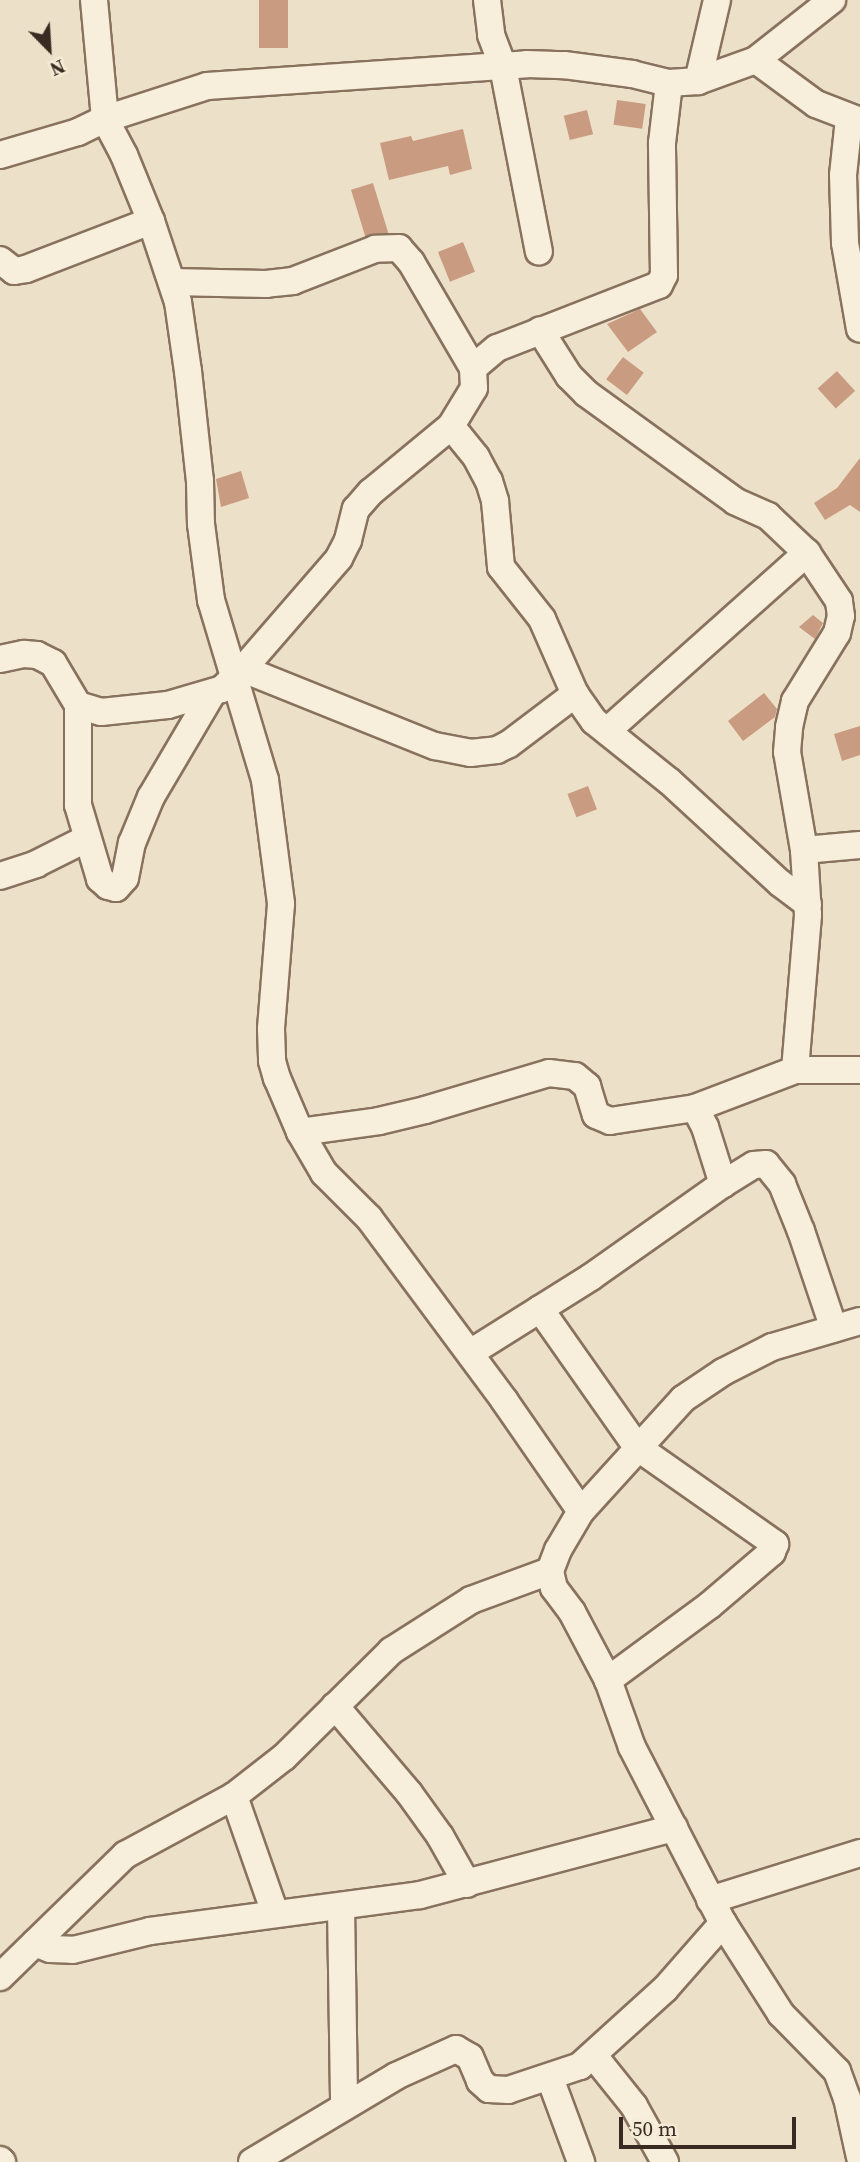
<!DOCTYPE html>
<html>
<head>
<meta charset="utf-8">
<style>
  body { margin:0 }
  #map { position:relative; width:860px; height:2162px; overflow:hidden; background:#ece0c8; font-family:"Source Serif 4",serif }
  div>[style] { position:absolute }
  .building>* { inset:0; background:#c99b80; transform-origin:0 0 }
  .roads { filter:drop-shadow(2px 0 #88725e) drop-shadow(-2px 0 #88725e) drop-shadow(0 2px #88725e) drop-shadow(0 -2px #88725e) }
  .street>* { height:26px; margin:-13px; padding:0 13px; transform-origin:13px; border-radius:13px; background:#f7eedb }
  span { translate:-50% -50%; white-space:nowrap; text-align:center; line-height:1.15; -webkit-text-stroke:5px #f4ebd7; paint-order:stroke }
  .north { position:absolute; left:14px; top:14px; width:70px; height:70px; -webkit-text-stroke:5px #f4ebd7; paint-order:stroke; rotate:156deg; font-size:19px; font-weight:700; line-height:28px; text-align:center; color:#392b21 }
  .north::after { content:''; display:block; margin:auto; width:24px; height:32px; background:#392b21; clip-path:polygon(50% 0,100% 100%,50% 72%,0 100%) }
  .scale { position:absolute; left:619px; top:2117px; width:177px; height:32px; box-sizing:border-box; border:4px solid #392b21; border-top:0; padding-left:9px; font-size:21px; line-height:24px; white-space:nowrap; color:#392b21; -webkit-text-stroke:5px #f4ebd7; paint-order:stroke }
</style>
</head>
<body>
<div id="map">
  <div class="building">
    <div style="left:259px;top:0;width:29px;height:48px"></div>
    <div style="left:617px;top:100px;width:29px;height:25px;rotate:8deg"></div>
    <div style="left:587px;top:110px;width:25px;height:24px;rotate:76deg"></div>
    <div style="clip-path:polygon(463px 129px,472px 169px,450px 175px,448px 166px,389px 180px,380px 143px,411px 136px,413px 141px)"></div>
    <div style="left:373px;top:183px;width:52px;height:23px;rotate:73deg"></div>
    <div style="left:463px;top:242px;width:32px;height:27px;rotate:68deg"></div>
    <div style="clip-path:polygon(640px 309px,657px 332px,628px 352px,607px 324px)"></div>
    <div style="left:623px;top:357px;width:26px;height:28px;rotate:37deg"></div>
    <div style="left:837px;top:371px;width:27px;height:26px;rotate:48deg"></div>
    <div style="clip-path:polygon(860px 458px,860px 512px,850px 505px,825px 520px,814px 503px,837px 488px)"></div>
    <div style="clip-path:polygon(241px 471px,249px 498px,221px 507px,216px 479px)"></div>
    <div style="clip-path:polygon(813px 615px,823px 623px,815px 639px,799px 627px)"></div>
    <div style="clip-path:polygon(764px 693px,777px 709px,775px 717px,743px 741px,728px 721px)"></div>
    <div style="clip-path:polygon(860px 726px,860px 755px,842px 761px,834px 734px)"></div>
    <div style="left:588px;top:786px;width:25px;height:22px;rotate:69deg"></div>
  </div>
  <div class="roads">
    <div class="street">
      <div style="left:94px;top:0;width:120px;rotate:84.7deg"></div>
      <div style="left:105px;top:119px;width:41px;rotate:62.2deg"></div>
      <div style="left:124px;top:155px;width:71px;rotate:67.8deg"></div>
      <div style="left:151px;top:221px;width:85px;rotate:71.6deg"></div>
      <div style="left:178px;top:302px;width:70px;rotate:81.8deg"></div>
      <div style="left:188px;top:371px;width:111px;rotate:83.8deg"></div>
      <div style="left:200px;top:481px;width:43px;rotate:88.7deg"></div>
      <div style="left:201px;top:524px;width:77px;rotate:82.5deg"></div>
      <div style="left:211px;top:600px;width:188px;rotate:73.3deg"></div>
      <div style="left:265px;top:780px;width:125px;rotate:82.6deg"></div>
      <div style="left:281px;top:904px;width:125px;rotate:94.6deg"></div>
      <div style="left:271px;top:1029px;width:32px;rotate:88deg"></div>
      <div style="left:272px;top:1061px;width:18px;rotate:74deg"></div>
      <div style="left:277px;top:1078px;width:59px;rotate:66.9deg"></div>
      <div style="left:300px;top:1132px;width:48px;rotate:59.7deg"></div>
      <div style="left:324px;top:1173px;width:64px;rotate:45deg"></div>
      <div style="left:369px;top:1218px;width:227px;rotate:53.4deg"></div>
      <div style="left:504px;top:1400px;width:135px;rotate:55.3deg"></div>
      <div style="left:487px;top:0;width:35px;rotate:83deg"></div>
      <div style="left:491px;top:35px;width:34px;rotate:69deg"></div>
      <div style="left:503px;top:67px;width:188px;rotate:79deg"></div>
      <div style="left:756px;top:60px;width:74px;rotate:36.3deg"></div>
      <div style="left:816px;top:104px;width:47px;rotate:21.1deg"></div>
      <div style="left:698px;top:81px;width:83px;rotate:-76.8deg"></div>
      <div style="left:849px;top:119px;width:56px;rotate:96.1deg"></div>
      <div style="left:843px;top:175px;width:68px;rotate:88.3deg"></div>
      <div style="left:845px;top:243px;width:87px;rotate:80.1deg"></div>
      <div style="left:0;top:155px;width:81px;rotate:-16.4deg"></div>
      <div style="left:78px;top:132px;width:30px;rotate:-26deg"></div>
      <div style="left:105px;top:119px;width:107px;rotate:-17.9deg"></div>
      <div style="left:207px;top:86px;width:321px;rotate:-3.9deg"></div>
      <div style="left:527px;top:64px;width:37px;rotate:2deg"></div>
      <div style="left:564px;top:65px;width:69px;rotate:7.5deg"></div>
      <div style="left:632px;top:74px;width:38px;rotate:14deg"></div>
      <div style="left:669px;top:83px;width:29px;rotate:-4deg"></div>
      <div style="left:698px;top:81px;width:62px;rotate:-19.9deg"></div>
      <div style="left:756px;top:60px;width:97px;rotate:-38.3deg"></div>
      <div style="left:0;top:260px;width:18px;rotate:38deg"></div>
      <div style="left:14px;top:271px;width:12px;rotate:-9deg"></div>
      <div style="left:26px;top:269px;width:134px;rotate:-21deg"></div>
      <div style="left:473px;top:368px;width:31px;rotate:-40deg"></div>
      <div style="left:497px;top:348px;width:174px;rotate:-21.3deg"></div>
      <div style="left:659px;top:285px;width:11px;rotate:-63deg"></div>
      <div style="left:664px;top:275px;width:132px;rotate:-90.9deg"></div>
      <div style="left:662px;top:143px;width:60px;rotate:-83.3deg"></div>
      <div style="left:451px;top:426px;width:40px;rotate:51deg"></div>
      <div style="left:476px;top:457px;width:27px;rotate:62deg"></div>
      <div style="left:489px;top:481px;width:21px;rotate:73deg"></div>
      <div style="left:495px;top:501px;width:66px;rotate:84.8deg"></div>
      <div style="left:501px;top:567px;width:66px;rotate:51.7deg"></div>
      <div style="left:542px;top:619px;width:82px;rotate:66.3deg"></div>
      <div style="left:575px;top:694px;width:33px;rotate:55deg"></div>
      <div style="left:594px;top:721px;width:96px;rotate:38.7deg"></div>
      <div style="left:669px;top:781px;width:151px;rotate:42.6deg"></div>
      <div style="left:780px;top:883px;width:35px;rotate:37deg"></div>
      <div style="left:0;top:659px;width:25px;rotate:-12deg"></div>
      <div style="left:24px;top:654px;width:13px;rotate:4deg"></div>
      <div style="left:37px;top:655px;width:18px;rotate:27deg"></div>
      <div style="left:53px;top:663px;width:49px;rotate:59.2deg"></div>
      <div style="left:78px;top:705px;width:24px;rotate:17deg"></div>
      <div style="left:101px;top:712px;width:67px;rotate:-6deg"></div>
      <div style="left:168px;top:705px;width:56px;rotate:-16.5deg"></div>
      <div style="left:222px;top:689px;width:29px;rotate:-44deg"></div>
      <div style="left:243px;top:669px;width:147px;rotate:-49.1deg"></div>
      <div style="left:339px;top:558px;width:20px;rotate:-63deg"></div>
      <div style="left:348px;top:540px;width:32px;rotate:-76deg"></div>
      <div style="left:356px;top:509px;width:23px;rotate:-49deg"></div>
      <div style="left:371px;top:492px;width:104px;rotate:-39.5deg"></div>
      <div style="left:451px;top:426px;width:44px;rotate:-58.8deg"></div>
      <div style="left:474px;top:388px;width:20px;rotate:-93deg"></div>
      <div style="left:473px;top:368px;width:123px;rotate:-120.3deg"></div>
      <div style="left:411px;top:262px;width:18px;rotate:-131deg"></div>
      <div style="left:399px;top:248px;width:24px;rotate:178deg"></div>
      <div style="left:375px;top:249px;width:88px;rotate:158.7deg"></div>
      <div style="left:293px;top:281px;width:27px;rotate:174deg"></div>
      <div style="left:266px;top:284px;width:94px;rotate:-178.8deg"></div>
      <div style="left:243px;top:669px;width:207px;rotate:21.9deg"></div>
      <div style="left:435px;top:746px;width:36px;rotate:11deg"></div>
      <div style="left:470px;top:753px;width:27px;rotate:-6deg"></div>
      <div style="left:497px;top:750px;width:13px;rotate:-27deg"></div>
      <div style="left:509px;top:744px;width:83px;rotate:-37.1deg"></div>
      <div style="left:78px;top:705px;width:100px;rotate:90deg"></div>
      <div style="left:78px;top:805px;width:77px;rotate:73.4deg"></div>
      <div style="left:100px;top:879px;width:11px;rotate:41deg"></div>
      <div style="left:108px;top:886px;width:8px;rotate:14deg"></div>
      <div style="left:116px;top:888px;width:13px;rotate:-48deg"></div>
      <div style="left:125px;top:878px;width:36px;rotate:-79deg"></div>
      <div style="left:132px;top:843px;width:50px;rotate:-67.6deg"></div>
      <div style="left:151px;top:797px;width:118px;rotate:-59.5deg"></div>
      <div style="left:607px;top:731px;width:268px;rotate:-41.7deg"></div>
      <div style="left:804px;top:850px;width:56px;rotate:-5.1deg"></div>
      <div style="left:0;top:876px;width:38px;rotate:-18deg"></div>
      <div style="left:36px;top:864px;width:56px;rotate:-26.6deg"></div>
      <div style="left:795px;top:1070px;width:65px"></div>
      <div style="left:695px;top:1108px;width:21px;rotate:62deg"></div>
      <div style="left:705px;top:1127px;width:60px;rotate:72.5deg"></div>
      <div style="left:300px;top:1132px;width:80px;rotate:-7.9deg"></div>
      <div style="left:379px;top:1121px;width:47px;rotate:-13.4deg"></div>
      <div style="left:425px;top:1110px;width:129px;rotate:-16.6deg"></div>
      <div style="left:549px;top:1073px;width:26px;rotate:7deg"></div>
      <div style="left:575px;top:1076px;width:16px;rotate:40deg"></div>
      <div style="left:587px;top:1086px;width:30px;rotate:73deg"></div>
      <div style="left:596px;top:1115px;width:15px;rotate:23deg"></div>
      <div style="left:610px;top:1121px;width:86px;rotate:-8.7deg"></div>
      <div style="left:695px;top:1108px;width:107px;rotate:-20.8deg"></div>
      <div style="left:795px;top:1070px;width:156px;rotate:-85.2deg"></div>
      <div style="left:808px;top:915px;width:65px;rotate:-93.5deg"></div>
      <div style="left:804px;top:850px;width:99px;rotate:-99.8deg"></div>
      <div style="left:787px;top:752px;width:25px;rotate:-85deg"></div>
      <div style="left:789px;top:727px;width:27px;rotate:-77deg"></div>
      <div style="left:795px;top:701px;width:80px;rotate:-58.3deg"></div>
      <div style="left:837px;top:633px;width:17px;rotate:-77deg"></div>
      <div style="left:841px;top:616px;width:15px;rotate:-98deg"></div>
      <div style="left:839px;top:601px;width:58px;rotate:-123.7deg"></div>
      <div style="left:807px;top:553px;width:54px;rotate:-136.5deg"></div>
      <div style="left:768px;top:516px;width:36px;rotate:-156deg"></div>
      <div style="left:735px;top:501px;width:184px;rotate:-144.1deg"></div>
      <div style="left:586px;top:393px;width:24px;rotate:-135deg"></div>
      <div style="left:569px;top:376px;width:54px;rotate:-122.2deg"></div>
      <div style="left:540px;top:1309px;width:169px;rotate:54.9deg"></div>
      <div style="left:637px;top:1447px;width:169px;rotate:35.1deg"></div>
      <div style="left:775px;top:1544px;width:9px;rotate:111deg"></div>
      <div style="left:772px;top:1552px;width:82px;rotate:139.5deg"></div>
      <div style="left:710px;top:1605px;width:127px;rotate:143.7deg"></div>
      <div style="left:860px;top:1321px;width:92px;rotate:163.5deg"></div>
      <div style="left:772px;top:1347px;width:55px;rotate:153deg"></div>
      <div style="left:723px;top:1372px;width:48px;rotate:146deg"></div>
      <div style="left:683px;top:1399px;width:151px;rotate:132.3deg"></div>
      <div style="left:581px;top:1511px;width:45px;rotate:120.5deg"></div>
      <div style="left:558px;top:1550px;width:22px;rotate:111deg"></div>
      <div style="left:550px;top:1571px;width:17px;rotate:77deg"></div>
      <div style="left:554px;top:1588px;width:30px;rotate:53deg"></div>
      <div style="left:572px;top:1612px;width:77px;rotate:62.1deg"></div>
      <div style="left:608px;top:1680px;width:71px;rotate:70.3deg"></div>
      <div style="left:632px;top:1747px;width:198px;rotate:62.7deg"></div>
      <div style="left:723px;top:1923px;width:108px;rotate:57.5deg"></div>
      <div style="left:781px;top:2014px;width:80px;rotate:45.5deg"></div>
      <div style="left:837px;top:2071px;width:29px;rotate:70deg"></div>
      <div style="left:847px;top:2098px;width:60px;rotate:77.6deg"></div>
      <div style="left:470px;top:1353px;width:143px;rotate:-32.1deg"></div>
      <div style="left:591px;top:1277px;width:161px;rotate:-35.2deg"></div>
      <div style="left:723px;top:1184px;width:36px;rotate:-32deg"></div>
      <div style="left:754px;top:1165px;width:12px;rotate:-5deg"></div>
      <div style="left:766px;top:1164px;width:26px;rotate:51deg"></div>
      <div style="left:782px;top:1184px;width:51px;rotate:68deg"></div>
      <div style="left:801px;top:1231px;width:103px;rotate:71.4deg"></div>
      <div style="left:335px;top:1706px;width:114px;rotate:49.6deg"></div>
      <div style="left:409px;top:1793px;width:53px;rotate:54.2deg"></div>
      <div style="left:440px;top:1836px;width:55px;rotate:60.6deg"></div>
      <div style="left:234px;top:1796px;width:124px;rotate:70.7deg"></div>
      <div style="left:710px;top:1900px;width:157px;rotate:-17.4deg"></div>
      <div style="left:341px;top:1907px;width:199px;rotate:89.1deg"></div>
      <div style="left:35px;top:1943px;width:16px;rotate:22deg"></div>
      <div style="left:50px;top:1949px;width:23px;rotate:2deg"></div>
      <div style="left:73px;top:1950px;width:79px;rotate:-13.9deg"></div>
      <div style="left:150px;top:1931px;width:272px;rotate:-7.6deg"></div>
      <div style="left:420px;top:1895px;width:263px;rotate:-14.8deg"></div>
      <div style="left:0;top:1977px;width:175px;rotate:-44.3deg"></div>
      <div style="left:125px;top:1855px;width:124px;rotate:-28.4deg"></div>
      <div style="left:234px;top:1796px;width:63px;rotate:-38deg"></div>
      <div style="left:284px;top:1757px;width:151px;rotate:-44.7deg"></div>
      <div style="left:391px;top:1651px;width:95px;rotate:-32.5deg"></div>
      <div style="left:471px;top:1600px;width:84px;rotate:-20.2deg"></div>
      <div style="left:594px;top:2056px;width:64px;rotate:51.3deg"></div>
      <div style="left:634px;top:2106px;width:64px;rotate:61deg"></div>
      <div style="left:550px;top:2078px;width:90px;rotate:69.7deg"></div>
      <div style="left:0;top:2160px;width:3px;rotate:45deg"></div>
      <div style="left:252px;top:2162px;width:168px;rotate:-30.8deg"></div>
      <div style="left:396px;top:2076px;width:66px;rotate:-24.2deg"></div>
      <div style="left:456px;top:2049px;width:16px;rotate:30deg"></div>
      <div style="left:470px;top:2057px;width:26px;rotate:67deg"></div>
      <div style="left:480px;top:2081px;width:12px;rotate:42deg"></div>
      <div style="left:489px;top:2089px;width:19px;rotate:3deg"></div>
      <div style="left:508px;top:2090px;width:76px;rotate:-18.4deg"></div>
      <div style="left:580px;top:2066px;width:115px;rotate:-42.2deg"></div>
      <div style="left:665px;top:1989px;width:88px;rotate:-48.7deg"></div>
    </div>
  </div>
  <div class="north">N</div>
  <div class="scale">50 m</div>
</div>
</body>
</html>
